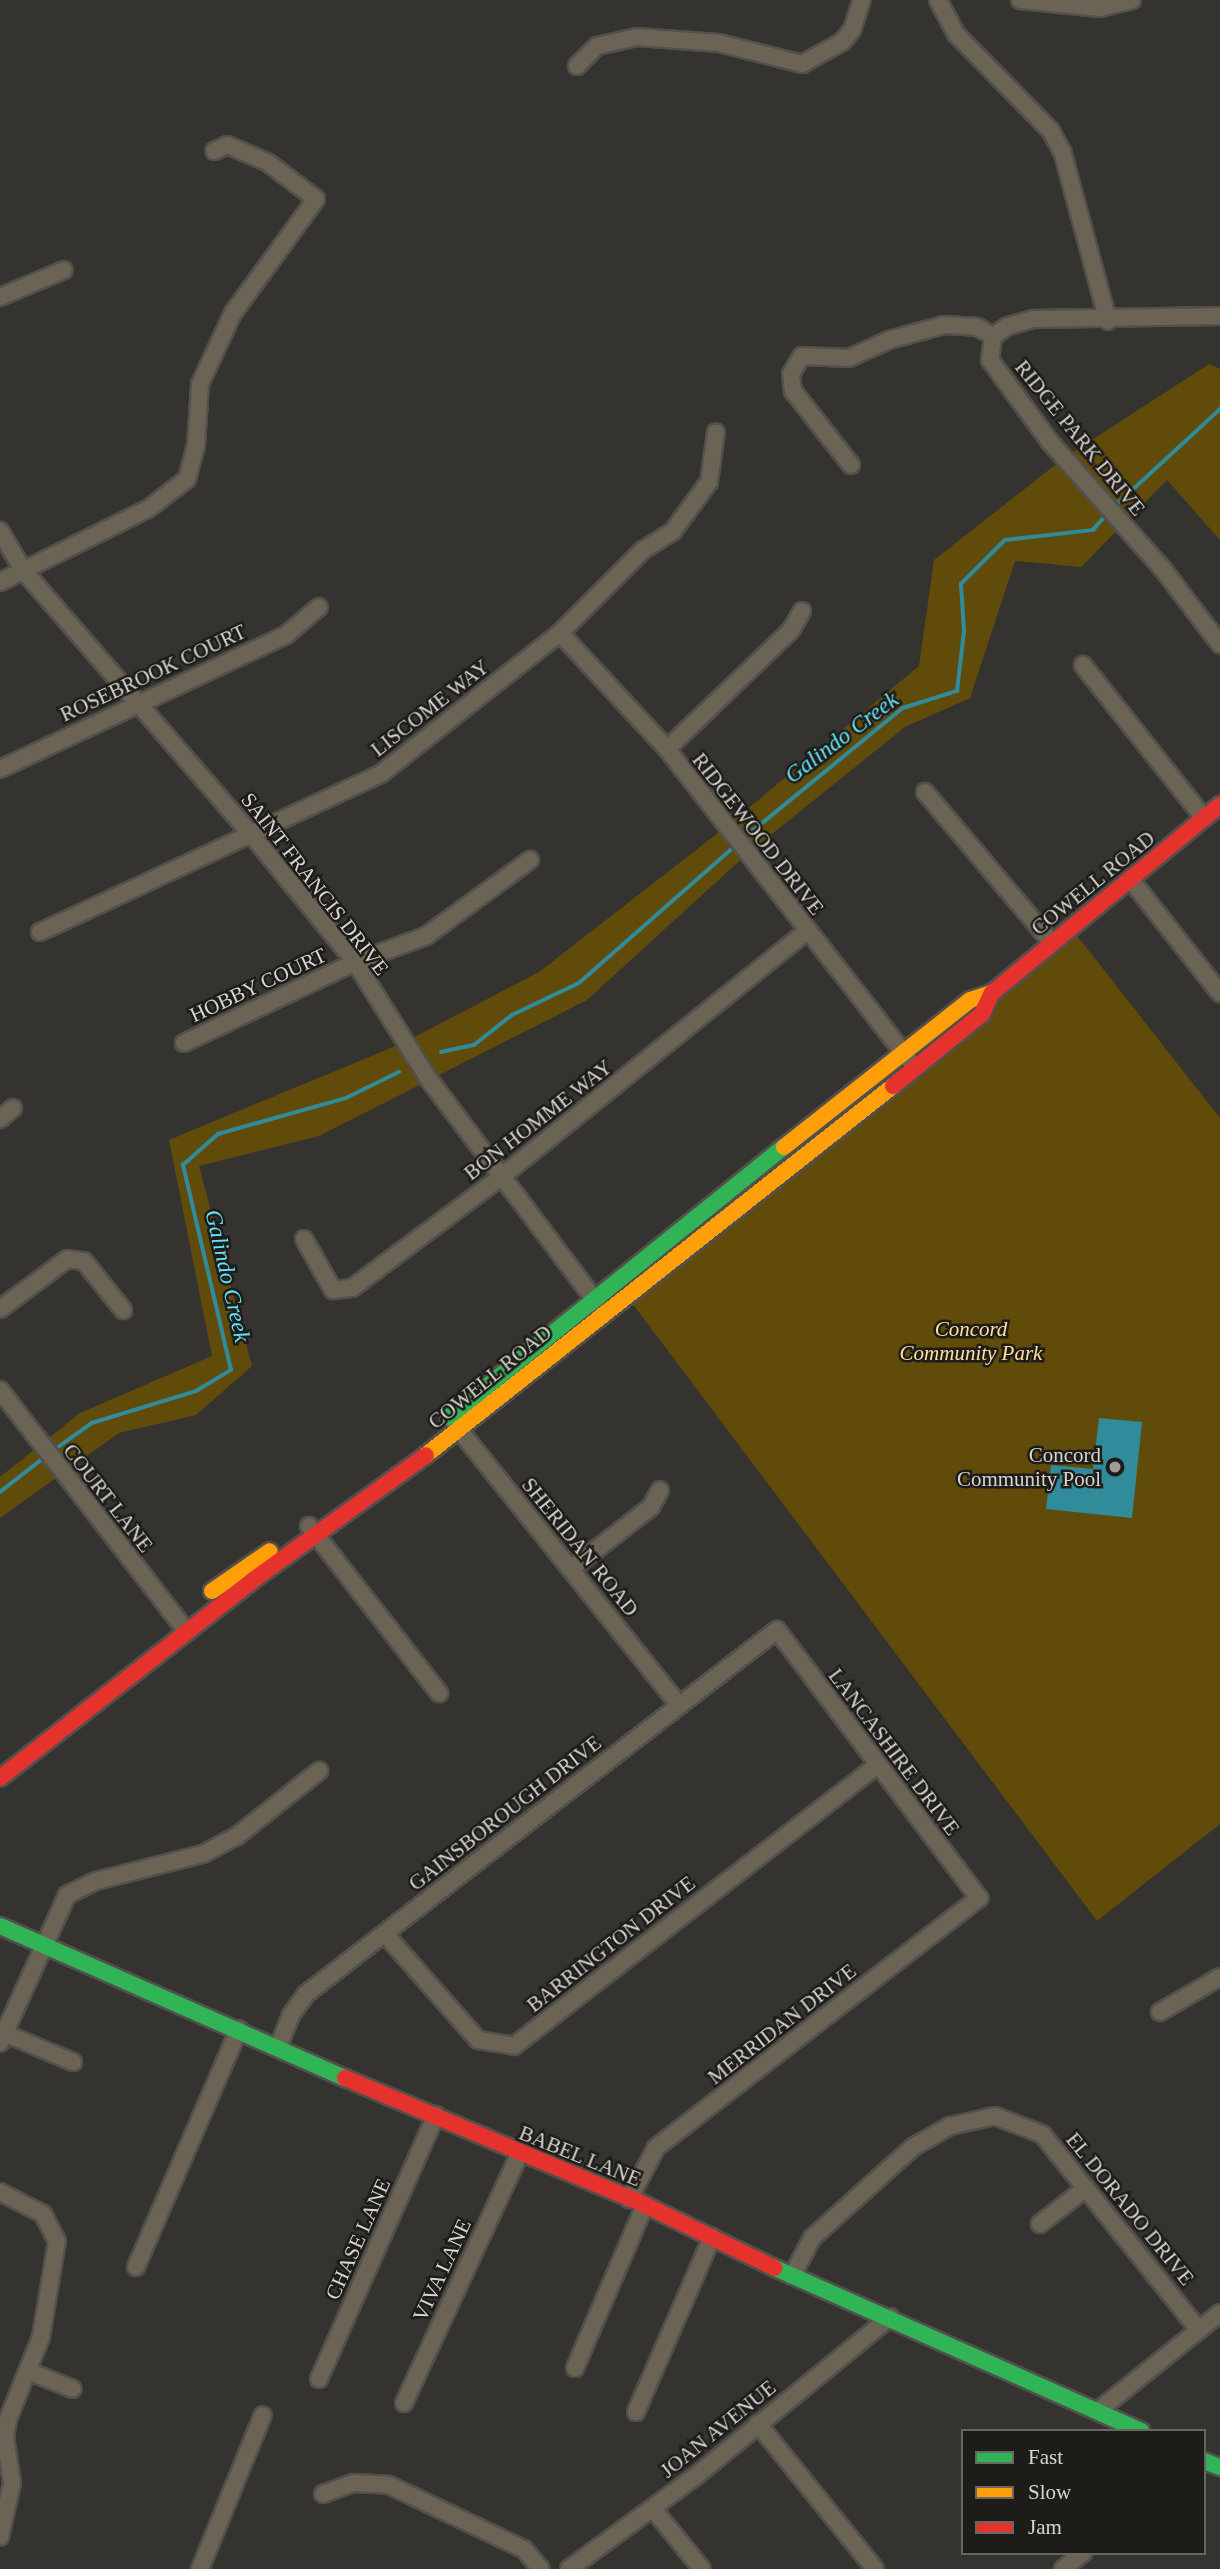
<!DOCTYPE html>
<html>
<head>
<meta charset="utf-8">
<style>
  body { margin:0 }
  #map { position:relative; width:1220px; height:2569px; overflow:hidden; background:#35332f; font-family:"Times New Roman",serif }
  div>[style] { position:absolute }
  .green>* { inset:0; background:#614b0a }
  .water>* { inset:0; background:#308b9b }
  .stream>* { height:3.5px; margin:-1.75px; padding:0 1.75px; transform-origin:1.75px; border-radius:1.75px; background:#308b9b }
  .roads { filter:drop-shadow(2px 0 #52504d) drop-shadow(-2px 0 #52504d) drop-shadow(0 2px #52504d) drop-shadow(0 -2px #52504d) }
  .street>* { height:16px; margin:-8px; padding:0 8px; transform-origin:8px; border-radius:8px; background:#6b6454 }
  .fast>* { height:16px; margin:-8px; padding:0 8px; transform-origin:8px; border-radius:8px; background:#30b455 }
  .slow>* { height:16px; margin:-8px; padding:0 8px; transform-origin:8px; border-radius:8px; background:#ff9f0a }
  .jam>* { height:16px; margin:-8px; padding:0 8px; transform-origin:8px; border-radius:8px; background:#e5322d }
  .dots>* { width:19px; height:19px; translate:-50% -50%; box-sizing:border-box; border:4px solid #1e1c18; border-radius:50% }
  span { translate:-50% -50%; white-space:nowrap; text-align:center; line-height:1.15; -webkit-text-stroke:5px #1e1c18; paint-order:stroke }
  .street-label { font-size:21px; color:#d8d5d0 }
  .park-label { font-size:21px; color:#fce09f; font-style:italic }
  .poi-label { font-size:21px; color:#d8d5d0 }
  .right { translate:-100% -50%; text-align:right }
  .water-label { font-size:23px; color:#63e3fb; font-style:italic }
  .legend { position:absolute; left:961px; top:2429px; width:245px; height:126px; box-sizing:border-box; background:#1e1c18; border:2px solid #686662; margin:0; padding:9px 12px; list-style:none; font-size:21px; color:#d8d5d0 }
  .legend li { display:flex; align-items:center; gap:14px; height:35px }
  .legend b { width:35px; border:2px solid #686662 }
</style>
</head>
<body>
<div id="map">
  <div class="green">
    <div style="clip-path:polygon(1209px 364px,1220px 369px,1220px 540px,1167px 480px,1081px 567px,1015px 561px,970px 698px,905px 727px,747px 854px,587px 1000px,319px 1136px,199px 1166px,252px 1366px,196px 1415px,119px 1433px,0 1518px,0 1477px,80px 1413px,212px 1356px,169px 1140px,405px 1042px,539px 972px,727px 826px,919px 666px,934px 560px,1064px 458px)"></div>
    <div style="clip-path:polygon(1071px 928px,1220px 1118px,1220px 1824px,1097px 1921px,626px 1295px)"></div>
  </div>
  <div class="water">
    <div style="clip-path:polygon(1099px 1418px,1142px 1422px,1132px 1518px,1046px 1509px,1051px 1465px,1093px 1469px)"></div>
  </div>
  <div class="stream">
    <div style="left:1115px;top:506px;width:143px;rotate:-42.7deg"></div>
    <div style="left:744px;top:838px;width:205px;rotate:-39.3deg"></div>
    <div style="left:903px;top:708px;width:57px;rotate:-17.5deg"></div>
    <div style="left:957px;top:691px;width:60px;rotate:-83.3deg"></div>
    <div style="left:964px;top:631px;width:47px;rotate:-93.7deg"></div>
    <div style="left:961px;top:584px;width:62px;rotate:-45deg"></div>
    <div style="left:1005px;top:540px;width:89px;rotate:-6.5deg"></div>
    <div style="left:1093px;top:530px;width:21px;rotate:-49deg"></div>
    <div style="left:441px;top:1052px;width:34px;rotate:-12deg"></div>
    <div style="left:474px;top:1045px;width:48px;rotate:-38.3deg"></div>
    <div style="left:512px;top:1015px;width:74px;rotate:-25.5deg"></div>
    <div style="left:579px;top:983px;width:209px;rotate:-41.3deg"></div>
    <div style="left:54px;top:1450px;width:47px;rotate:-35.4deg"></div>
    <div style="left:92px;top:1423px;width:109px;rotate:-17.1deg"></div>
    <div style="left:196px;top:1391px;width:41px;rotate:-31deg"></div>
    <div style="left:231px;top:1370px;width:211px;rotate:-103.2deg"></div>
    <div style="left:183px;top:1165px;width:47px;rotate:-41.5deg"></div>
    <div style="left:218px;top:1134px;width:133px;rotate:-15.7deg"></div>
    <div style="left:346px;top:1098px;width:59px;rotate:-26.1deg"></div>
    <div style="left:0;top:1492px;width:57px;rotate:-37.9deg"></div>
  </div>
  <div class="roads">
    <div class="street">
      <div style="left:938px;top:0;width:38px;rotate:62deg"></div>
      <div style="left:956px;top:34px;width:136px;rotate:45.6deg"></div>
      <div style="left:1051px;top:131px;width:26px;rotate:62deg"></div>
      <div style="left:1063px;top:154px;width:173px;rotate:74.9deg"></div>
      <div style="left:1020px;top:0;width:80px;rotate:5.7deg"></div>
      <div style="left:1100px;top:8px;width:33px;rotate:-14deg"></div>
      <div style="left:577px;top:66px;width:28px;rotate:-45deg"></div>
      <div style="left:597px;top:46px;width:41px;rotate:-12.7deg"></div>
      <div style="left:637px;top:37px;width:82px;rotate:4.2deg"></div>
      <div style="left:719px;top:43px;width:86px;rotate:14.2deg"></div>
      <div style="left:802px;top:64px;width:46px;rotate:-28.8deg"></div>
      <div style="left:842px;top:42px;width:16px;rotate:-50deg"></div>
      <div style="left:852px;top:30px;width:32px;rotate:-72deg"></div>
      <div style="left:0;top:297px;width:69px;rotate:-22.9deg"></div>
      <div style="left:1220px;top:316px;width:187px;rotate:179.1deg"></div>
      <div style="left:1033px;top:319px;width:26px;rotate:164deg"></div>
      <div style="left:1008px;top:326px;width:18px;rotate:146deg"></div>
      <div style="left:993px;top:336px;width:24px;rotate:97deg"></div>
      <div style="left:990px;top:360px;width:102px;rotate:53.8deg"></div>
      <div style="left:1050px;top:442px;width:169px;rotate:48.4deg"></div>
      <div style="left:1162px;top:568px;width:96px;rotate:52.7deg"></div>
      <div style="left:851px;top:465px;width:94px;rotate:-128.1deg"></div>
      <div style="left:793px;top:391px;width:17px;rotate:-97deg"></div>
      <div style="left:791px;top:374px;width:21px;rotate:-59deg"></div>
      <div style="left:802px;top:356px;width:47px;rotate:2.4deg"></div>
      <div style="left:849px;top:358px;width:44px;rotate:-24.2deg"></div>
      <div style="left:889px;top:340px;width:57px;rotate:-15.3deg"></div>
      <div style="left:944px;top:325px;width:33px;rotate:3deg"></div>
      <div style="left:977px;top:327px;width:18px;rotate:29deg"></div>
      <div style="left:0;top:531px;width:45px;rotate:59.5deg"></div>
      <div style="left:23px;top:570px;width:349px;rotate:49.2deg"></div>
      <div style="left:251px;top:834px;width:165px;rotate:50.9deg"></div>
      <div style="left:355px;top:962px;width:137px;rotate:57.8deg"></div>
      <div style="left:428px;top:1078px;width:285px;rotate:53.1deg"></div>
      <div style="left:0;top:582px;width:165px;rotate:-26.3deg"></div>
      <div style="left:148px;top:509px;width:49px;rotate:-37.6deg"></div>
      <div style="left:187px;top:479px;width:35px;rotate:-75deg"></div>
      <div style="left:196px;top:445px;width:61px;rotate:-86.2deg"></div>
      <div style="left:200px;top:384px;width:78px;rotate:-65.1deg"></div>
      <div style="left:233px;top:313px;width:141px;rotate:-53.9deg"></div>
      <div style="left:316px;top:199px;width:61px;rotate:-142.9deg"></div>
      <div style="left:267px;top:162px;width:43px;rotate:-157deg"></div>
      <div style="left:227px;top:145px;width:14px;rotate:155deg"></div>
      <div style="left:560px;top:633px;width:158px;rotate:47.3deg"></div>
      <div style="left:667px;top:749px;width:393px;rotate:52.1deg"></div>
      <div style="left:1083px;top:665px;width:195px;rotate:51.7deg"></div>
      <div style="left:667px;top:749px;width:172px;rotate:-43.8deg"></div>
      <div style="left:791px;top:630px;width:22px;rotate:-60deg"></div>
      <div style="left:0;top:769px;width:316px;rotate:-25.1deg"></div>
      <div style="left:286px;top:635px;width:43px;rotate:-40.3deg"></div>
      <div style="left:925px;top:792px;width:197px;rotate:49.9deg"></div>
      <div style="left:1131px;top:880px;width:144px;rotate:51.8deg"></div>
      <div style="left:40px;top:932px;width:377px;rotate:-24.9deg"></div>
      <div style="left:382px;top:773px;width:226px;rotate:-38.2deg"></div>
      <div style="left:560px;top:633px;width:117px;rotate:-45deg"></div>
      <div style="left:643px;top:550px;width:36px;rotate:-32deg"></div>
      <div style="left:673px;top:531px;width:61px;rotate:-53.7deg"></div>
      <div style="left:709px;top:482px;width:50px;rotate:-82deg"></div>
      <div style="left:184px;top:1043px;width:189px;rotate:-25.3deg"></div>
      <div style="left:355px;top:962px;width:76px;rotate:-20.1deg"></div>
      <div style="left:426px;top:936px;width:129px;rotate:-36.2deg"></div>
      <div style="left:0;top:1119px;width:17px;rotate:-40deg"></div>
      <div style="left:304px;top:1239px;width:59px;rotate:60.4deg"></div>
      <div style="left:333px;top:1290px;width:19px;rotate:-6deg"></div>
      <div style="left:352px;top:1288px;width:186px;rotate:-36.7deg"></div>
      <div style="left:501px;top:1177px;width:393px;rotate:-38.8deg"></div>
      <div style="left:0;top:1309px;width:84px;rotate:-36.7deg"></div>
      <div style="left:67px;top:1259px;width:17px;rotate:7deg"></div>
      <div style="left:84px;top:1261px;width:63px;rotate:51.5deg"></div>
      <div style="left:0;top:1390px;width:304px;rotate:52.3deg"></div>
      <div style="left:453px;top:1422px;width:361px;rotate:51.4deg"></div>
      <div style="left:309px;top:1526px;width:212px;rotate:52.1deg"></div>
      <div style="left:571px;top:1569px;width:101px;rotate:-37.8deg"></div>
      <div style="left:651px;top:1507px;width:19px;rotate:-62deg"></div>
      <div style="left:385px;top:1934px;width:141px;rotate:48.7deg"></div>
      <div style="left:478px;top:2040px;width:36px;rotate:9deg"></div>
      <div style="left:514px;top:2046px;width:458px;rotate:-37.7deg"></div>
      <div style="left:1160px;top:2012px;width:69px;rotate:-30.3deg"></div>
      <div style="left:4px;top:2033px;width:75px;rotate:22.8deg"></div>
      <div style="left:0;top:2043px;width:162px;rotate:-65.6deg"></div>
      <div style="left:67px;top:1895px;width:32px;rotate:-26deg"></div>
      <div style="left:96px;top:1881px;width:110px;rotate:-14.2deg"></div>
      <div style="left:203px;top:1854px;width:38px;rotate:-28deg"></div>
      <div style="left:237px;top:1836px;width:105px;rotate:-38.4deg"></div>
      <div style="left:279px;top:2045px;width:32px;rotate:-68deg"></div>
      <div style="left:291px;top:2015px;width:26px;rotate:-54deg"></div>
      <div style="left:306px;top:1994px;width:595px;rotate:-37.7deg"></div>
      <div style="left:777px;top:1630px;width:336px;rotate:53deg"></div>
      <div style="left:979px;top:1898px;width:408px;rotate:142.3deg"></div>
      <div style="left:656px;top:2148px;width:58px;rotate:117.9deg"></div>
      <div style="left:0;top:2192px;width:48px;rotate:27.1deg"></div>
      <div style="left:43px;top:2214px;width:30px;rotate:63deg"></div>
      <div style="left:57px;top:2241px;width:97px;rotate:99.5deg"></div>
      <div style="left:41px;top:2337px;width:88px;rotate:111.9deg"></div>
      <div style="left:8px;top:2419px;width:18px;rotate:99deg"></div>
      <div style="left:5px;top:2437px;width:47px;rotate:81.3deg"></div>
      <div style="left:12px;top:2483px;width:55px;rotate:102.5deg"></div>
      <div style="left:1040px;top:2224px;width:58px;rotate:-38deg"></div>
      <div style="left:136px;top:2267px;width:259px;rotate:-66.6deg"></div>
      <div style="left:792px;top:2276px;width:43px;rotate:-62.2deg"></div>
      <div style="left:812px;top:2238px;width:136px;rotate:-42deg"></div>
      <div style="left:913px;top:2147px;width:43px;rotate:-29.6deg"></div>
      <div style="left:950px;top:2126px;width:46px;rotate:-12.5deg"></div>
      <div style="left:995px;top:2116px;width:50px;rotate:21deg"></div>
      <div style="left:1042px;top:2134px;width:251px;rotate:51.3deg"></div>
      <div style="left:575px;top:2368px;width:177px;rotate:-66.8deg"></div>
      <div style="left:28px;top:2371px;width:48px;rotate:21.8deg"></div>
      <div style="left:319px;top:2379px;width:289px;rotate:-66.1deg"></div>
      <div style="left:404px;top:2403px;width:273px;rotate:-65.1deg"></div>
      <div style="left:1099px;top:2410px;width:155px;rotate:-38.7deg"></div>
      <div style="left:636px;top:2412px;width:191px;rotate:-66.5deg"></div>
      <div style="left:758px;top:2424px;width:186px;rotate:51.1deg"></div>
      <div style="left:323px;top:2494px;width:33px;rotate:-20deg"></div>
      <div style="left:354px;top:2483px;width:35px;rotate:3deg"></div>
      <div style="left:389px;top:2485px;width:149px;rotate:25.4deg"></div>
      <div style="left:524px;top:2549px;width:26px;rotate:50deg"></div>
      <div style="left:653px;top:2509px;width:77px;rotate:50.8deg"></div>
      <div style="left:200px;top:2569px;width:166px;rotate:-67.8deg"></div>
      <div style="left:569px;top:2569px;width:157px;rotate:-36.2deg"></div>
      <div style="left:696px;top:2476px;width:251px;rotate:-39.3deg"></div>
      <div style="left:1063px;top:2569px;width:26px;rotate:-39deg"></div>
    </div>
    <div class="fast">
      <div style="left:449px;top:1417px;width:430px;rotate:-38.9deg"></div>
      <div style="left:0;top:1926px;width:377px;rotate:23.8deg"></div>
      <div style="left:775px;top:2268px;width:401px;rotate:24deg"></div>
      <div style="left:1204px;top:2461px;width:17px;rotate:21deg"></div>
    </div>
    <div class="slow">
      <div style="left:784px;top:1147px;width:237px;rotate:-38.3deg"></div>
      <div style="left:970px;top:1000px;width:23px;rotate:-18deg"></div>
      <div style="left:426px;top:1455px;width:595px;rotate:-38.31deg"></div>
      <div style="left:212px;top:1591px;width:70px;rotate:-34.6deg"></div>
    </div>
    <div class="jam">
      <div style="left:893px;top:1086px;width:114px;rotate:-39deg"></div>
      <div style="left:982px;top:1014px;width:23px;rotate:-65deg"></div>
      <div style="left:992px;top:993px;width:296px;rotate:-39.5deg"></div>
      <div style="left:0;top:1778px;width:321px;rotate:-38deg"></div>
      <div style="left:253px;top:1580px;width:213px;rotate:-35.8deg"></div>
      <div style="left:345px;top:2078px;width:326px;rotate:22.9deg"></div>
      <div style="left:645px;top:2205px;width:144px;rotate:25.9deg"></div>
    </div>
  </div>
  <div class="dots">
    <div style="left:1115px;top:1467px;background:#9f9c98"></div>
  </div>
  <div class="street-label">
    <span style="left:1080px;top:438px;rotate:51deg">RIDGE PARK DRIVE</span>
    <span style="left:153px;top:673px;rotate:-25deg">ROSEBROOK COURT</span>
    <span style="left:430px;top:708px;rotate:-38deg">LISCOME WAY</span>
    <span style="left:758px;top:834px;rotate:52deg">RIDGEWOOD DRIVE</span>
    <span style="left:1093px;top:883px;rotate:-39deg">COWELL ROAD</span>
    <span style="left:315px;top:884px;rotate:52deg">SAINT FRANCIS DRIVE</span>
    <span style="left:258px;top:985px;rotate:-25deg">HOBBY COURT</span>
    <span style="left:538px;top:1120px;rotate:-38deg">BON HOMME WAY</span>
    <span style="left:490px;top:1377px;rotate:-39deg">COWELL ROAD</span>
    <span style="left:108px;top:1498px;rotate:52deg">COURT LANE</span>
    <span style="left:580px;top:1547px;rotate:51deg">SHERIDAN ROAD</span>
    <span style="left:894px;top:1752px;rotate:53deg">LANCASHIRE DRIVE</span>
    <span style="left:505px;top:1813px;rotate:-38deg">GAINSBOROUGH DRIVE</span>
    <span style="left:611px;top:1944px;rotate:-38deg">BARRINGTON DRIVE</span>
    <span style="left:782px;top:2024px;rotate:-38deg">MERRIDAN DRIVE</span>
    <span style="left:580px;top:2156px;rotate:22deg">BABEL LANE</span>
    <span style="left:1130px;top:2209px;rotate:51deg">EL DORADO DRIVE</span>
    <span style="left:358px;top:2239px;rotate:-66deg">CHASE LANE</span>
    <span style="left:442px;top:2270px;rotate:-65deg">VIVA LANE</span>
    <span style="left:718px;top:2429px;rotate:-39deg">JOAN AVENUE</span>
  </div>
  <div class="park-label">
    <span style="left:971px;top:1341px">Concord<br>Community Park</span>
  </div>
  <div class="poi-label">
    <span class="right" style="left:1101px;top:1467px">Concord<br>Community Pool</span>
  </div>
  <div class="water-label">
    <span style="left:842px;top:738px;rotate:-37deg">Galindo Creek</span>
    <span style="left:227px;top:1276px;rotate:77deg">Galindo Creek</span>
  </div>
  <ul class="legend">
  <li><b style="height:9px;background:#30b455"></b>Fast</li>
  <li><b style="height:9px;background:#ff9f0a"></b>Slow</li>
  <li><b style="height:9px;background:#e5322d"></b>Jam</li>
  </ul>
</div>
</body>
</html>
